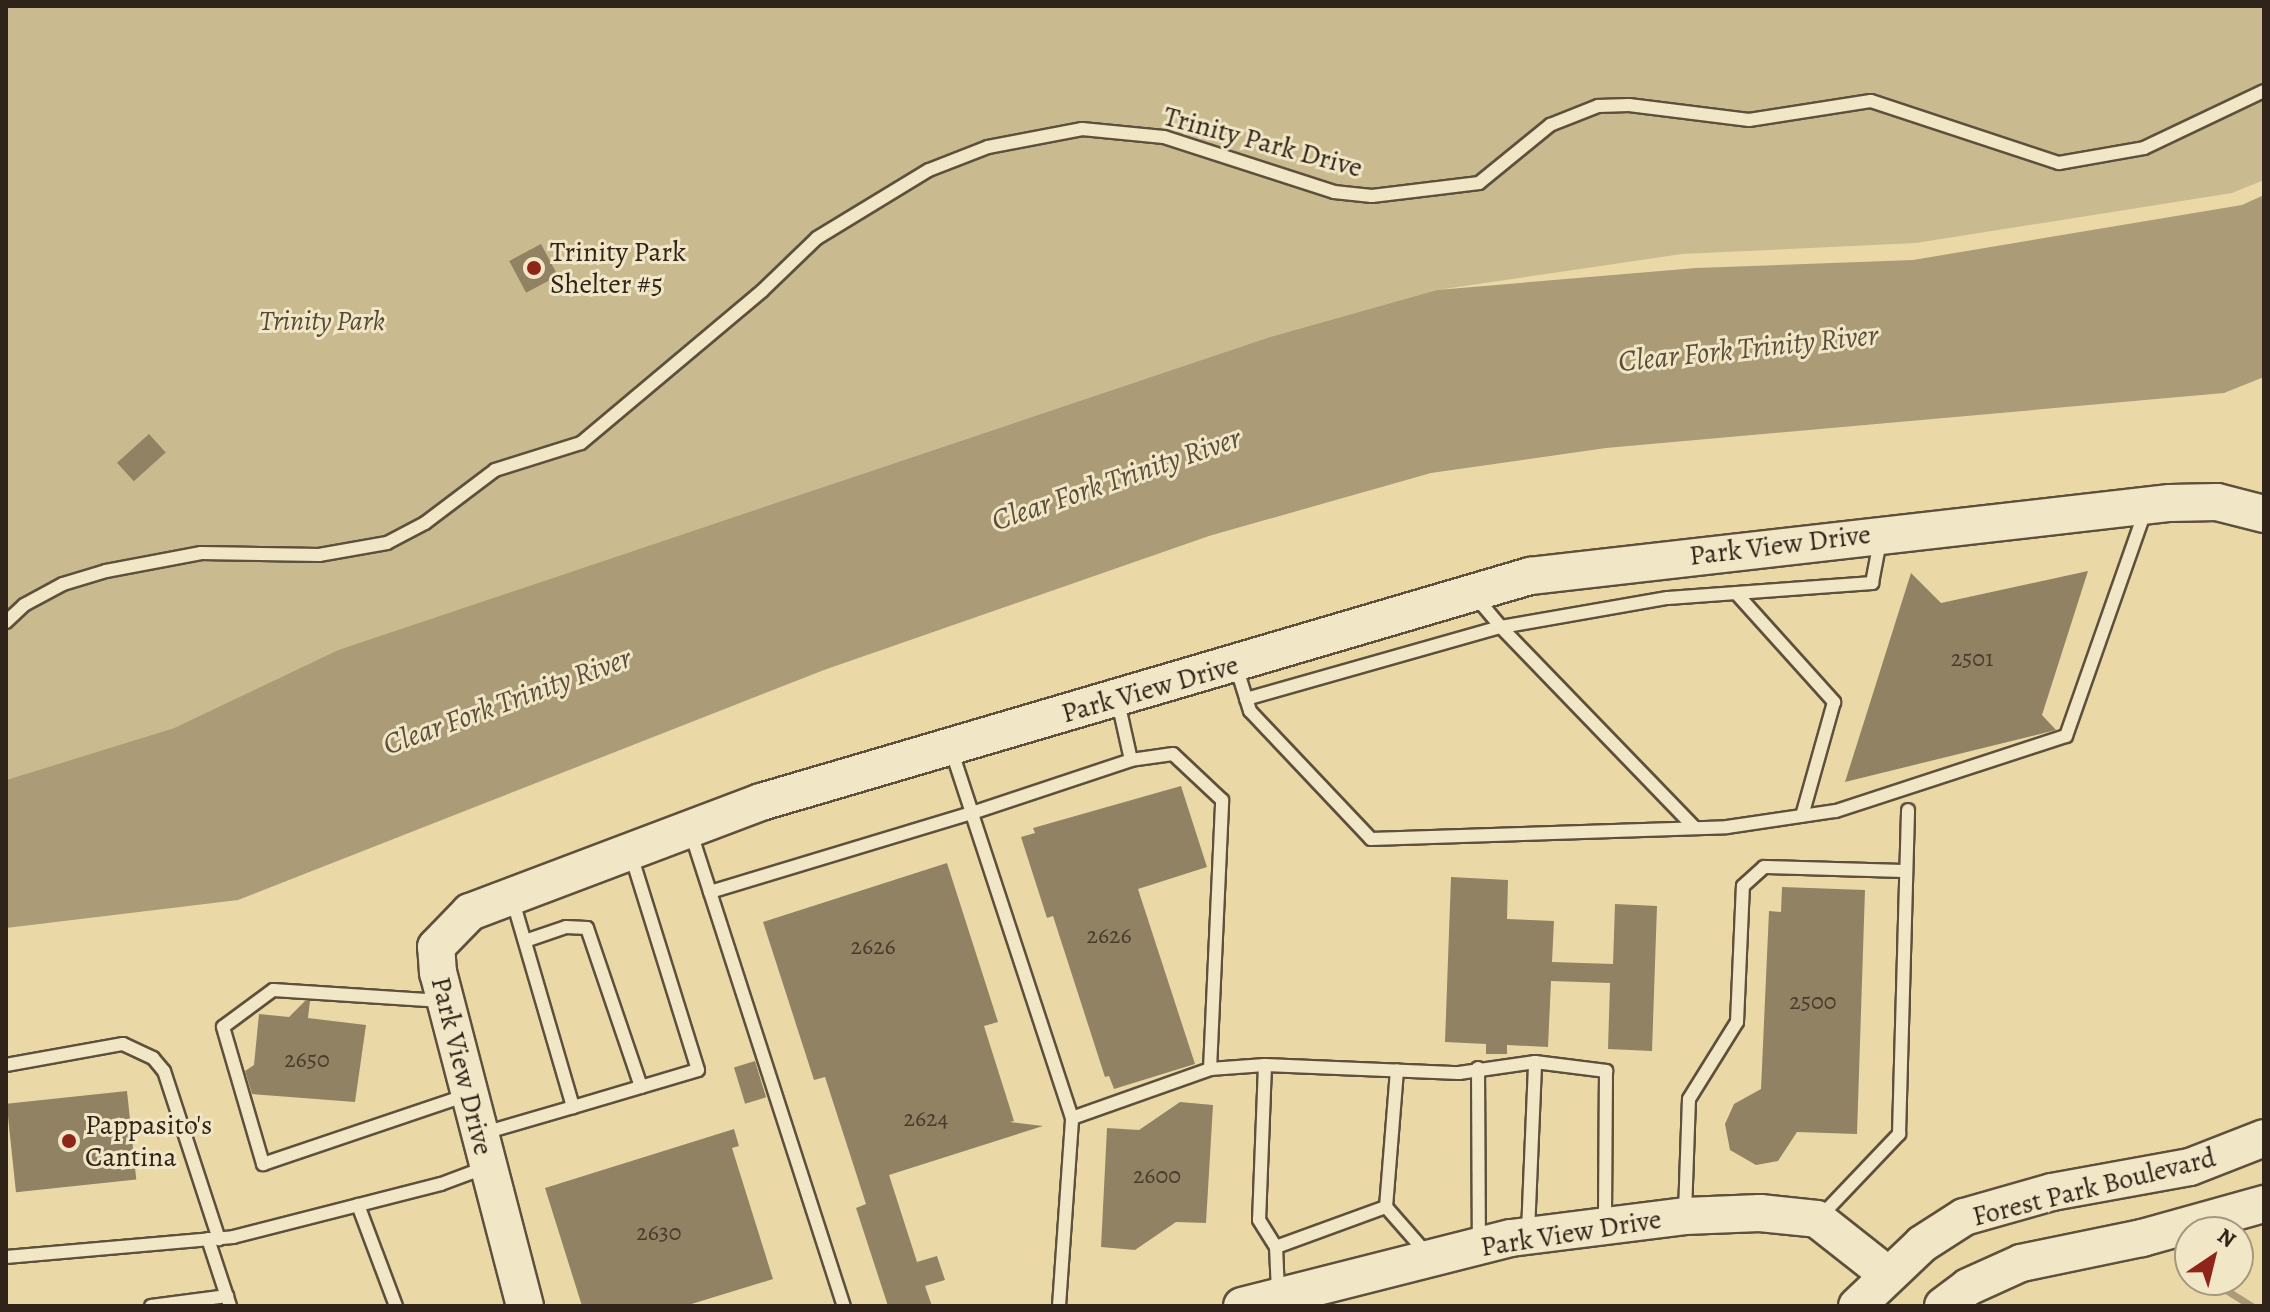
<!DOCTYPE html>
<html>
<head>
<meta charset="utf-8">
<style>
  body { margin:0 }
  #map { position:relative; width:2270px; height:1312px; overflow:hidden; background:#ead9a7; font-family:Alegreya,serif }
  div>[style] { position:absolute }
  .green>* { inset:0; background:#caba8f }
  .water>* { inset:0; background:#ab9b77 }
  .stream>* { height:7px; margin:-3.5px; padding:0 3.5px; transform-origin:3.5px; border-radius:3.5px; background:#ab9b77 }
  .building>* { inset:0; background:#918263; transform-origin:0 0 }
  .roads { filter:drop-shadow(2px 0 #5e503c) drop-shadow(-2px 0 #5e503c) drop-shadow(0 2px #5e503c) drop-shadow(0 -2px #5e503c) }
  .lane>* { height:12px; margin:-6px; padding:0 6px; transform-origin:6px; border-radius:6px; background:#f1e6c6 }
  .secondary>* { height:36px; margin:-18px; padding:0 18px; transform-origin:18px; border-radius:18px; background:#f1e6c6 }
  .dots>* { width:22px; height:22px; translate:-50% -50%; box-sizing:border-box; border:4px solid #f1e6c6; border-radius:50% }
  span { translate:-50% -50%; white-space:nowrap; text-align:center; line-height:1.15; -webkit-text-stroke:6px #f1e6c6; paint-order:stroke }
  .number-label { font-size:24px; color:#483b2c }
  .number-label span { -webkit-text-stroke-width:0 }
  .street-label { font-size:28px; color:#302319 }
  .poi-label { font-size:28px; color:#302319 }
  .left { translate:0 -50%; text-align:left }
  .park-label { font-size:28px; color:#564936; font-style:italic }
  .water-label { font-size:30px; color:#5b4d3a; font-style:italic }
  .frame { position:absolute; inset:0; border:8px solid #302319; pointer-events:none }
  .north { position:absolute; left:2174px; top:1216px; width:80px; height:80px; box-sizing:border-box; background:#f1e6c6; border:2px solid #a49881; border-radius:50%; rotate:35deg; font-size:22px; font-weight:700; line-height:32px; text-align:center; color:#302319 }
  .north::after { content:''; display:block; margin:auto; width:28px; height:36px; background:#8f2418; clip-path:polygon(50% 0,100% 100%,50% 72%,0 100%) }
</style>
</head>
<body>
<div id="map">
  <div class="green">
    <div style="clip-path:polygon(6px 6px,2264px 6px,2264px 180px,2232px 193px,1916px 243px,1682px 254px,1437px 290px,1270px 337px,338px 650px,174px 728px,6px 780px)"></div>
  </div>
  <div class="water">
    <div style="clip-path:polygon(2264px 195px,2264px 377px,2224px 393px,1606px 448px,1431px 473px,1209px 536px,824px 670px,238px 900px,6px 928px,6px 780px,174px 728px,338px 650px,1270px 337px,1437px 290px,1696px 268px,1913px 260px,2242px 205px)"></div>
  </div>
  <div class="stream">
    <div style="left:2218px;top:1285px;width:40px;rotate:32deg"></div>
  </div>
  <div class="building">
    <div style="left:541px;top:244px;width:36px;height:36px;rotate:62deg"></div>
    <div style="left:149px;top:434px;width:25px;height:43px;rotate:48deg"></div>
    <div style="clip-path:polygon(2088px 571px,2042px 715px,2056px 730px,1845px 782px,1911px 573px,1941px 603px)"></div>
    <div style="clip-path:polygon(1181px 786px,1207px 867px,1138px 889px,1195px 1064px,1114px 1089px,1109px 1076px,1105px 1077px,1053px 916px,1047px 918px,1021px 837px,1035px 833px,1033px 828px)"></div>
    <div style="clip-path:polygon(947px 863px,998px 1022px,984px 1026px,1014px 1121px,1010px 1122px,1043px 1126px,889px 1175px,917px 1262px,937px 1256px,945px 1280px,925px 1286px,932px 1306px,888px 1306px,856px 1208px,866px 1204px,825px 1077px,814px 1080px,763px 922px)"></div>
    <div style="clip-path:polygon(1451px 877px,1508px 880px,1507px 919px,1554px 921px,1552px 962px,1613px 964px,1615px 904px,1657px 906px,1652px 1051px,1608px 1049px,1610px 983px,1551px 981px,1548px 1047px,1507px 1045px,1507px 1054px,1486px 1054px,1486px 1044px,1445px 1042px)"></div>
    <div style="clip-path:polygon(1782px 887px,1865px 890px,1857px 1134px,1797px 1132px,1778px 1161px,1756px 1165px,1730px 1150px,1725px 1124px,1734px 1104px,1761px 1089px,1769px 911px,1781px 912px)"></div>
    <div style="clip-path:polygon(305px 1001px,310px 1001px,308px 1018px,366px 1025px,355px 1102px,252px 1094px,245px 1071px,254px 1065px,259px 1014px,289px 1017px)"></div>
    <div style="left:755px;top:1061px;width:38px;height:22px;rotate:73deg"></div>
    <div style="left:127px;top:1091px;width:89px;height:121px;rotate:84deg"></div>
    <div style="clip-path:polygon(1180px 1102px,1213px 1105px,1206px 1223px,1176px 1222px,1135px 1250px,1101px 1247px,1107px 1128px,1139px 1130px)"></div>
    <div style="clip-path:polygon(734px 1129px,739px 1146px,732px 1148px,773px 1279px,685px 1306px,582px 1306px,545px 1188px)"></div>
  </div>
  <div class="roads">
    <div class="lane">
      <div style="left:1736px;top:593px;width:147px;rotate:48deg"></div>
      <div style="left:1834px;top:702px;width:118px;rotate:105.7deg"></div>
      <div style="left:6px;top:622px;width:25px;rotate:-43deg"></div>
      <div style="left:24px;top:605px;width:44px;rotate:-28.3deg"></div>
      <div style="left:63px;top:584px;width:45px;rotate:-16.8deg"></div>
      <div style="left:106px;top:571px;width:97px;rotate:-10.7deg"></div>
      <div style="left:201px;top:553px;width:118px;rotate:1deg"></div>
      <div style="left:319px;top:555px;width:69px;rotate:-10deg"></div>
      <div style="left:387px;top:543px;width:43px;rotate:-27.8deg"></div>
      <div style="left:425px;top:523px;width:88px;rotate:-37.1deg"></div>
      <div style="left:495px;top:470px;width:90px;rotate:-17.4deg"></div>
      <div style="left:581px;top:443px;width:236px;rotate:-40deg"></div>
      <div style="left:762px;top:291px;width:76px;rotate:-43.9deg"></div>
      <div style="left:817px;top:238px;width:131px;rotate:-31.3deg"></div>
      <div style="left:929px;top:170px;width:63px;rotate:-21.3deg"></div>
      <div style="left:988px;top:147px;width:96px;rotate:-10.8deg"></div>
      <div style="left:1082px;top:129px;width:82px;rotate:5.6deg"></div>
      <div style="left:1164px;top:137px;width:179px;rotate:17.9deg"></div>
      <div style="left:1334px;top:192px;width:38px;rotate:6deg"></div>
      <div style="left:1372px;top:196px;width:108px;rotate:-6.9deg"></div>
      <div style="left:1479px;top:183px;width:92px;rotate:-39.2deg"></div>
      <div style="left:1550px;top:125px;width:52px;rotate:-21.6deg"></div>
      <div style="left:1598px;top:106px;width:31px;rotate:-2deg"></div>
      <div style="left:1629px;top:105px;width:121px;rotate:7.1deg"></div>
      <div style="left:1749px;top:120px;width:123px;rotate:-8.9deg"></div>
      <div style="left:1871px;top:101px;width:198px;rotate:18.3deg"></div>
      <div style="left:2059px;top:163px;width:86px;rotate:-10deg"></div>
      <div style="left:2144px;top:148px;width:133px;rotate:-25.4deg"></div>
      <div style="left:1236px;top:666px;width:47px;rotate:72.7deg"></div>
      <div style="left:1250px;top:711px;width:176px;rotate:46.6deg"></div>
      <div style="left:1371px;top:839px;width:356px;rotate:-1.9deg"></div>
      <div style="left:1727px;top:827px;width:110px;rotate:-8.4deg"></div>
      <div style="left:1836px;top:811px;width:242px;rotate:-18.1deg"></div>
      <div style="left:2066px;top:736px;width:238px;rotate:-70.6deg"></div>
      <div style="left:1246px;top:699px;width:265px;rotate:-15.8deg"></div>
      <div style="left:1501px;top:627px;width:40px;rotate:-130deg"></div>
      <div style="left:1695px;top:828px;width:279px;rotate:-134deg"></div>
      <div style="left:1501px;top:627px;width:169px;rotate:-9.9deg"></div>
      <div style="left:1668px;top:598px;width:205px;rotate:-4.2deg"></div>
      <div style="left:1872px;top:583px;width:43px;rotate:-79.2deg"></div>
      <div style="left:691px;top:833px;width:497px;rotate:72.1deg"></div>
      <div style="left:710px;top:892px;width:274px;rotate:-16.8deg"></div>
      <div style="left:972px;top:813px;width:67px;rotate:-108.2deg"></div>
      <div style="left:512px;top:898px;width:218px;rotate:73.7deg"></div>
      <div style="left:573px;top:1107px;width:130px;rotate:-16.5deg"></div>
      <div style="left:698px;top:1070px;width:225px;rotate:-107.3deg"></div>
      <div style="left:525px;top:941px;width:43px;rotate:-18.9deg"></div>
      <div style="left:566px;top:927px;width:21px;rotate:3deg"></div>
      <div style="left:587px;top:928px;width:168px;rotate:71.2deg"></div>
      <div style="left:442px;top:1001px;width:169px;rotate:-176.3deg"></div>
      <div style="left:273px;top:990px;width:62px;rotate:143.5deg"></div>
      <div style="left:223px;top:1027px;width:143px;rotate:73.7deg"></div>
      <div style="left:263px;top:1164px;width:215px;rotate:-18.7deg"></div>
      <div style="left:6px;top:1065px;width:119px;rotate:-10.2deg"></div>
      <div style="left:123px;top:1044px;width:33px;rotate:25deg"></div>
      <div style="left:153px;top:1058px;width:17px;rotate:50deg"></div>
      <div style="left:164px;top:1071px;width:177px;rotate:71.9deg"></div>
      <div style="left:1265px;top:1065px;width:155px;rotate:92.2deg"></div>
      <div style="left:1259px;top:1220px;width:32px;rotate:58deg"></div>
      <div style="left:1478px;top:1068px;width:172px;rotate:89.7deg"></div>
      <div style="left:1210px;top:1069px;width:55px;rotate:-4.2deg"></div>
      <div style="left:1265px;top:1065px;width:194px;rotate:2.4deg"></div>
      <div style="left:1459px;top:1073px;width:77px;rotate:-8.2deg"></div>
      <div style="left:1535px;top:1062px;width:72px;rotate:7.2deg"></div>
      <div style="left:1606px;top:1071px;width:151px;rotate:90.4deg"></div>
      <div style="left:1072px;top:1118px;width:146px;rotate:-19.5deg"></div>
      <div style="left:1210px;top:1069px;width:269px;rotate:-87.4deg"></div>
      <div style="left:1222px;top:800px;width:67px;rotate:-136.8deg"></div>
      <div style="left:1173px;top:754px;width:42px;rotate:171.9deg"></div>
      <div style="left:484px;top:1133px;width:93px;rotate:-16.3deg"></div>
      <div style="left:358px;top:1205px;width:108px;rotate:69.4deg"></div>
      <div style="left:1386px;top:1207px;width:137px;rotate:-85.4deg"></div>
      <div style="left:1685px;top:1213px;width:114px;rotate:-88deg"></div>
      <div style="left:1689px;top:1099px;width:91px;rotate:-58.1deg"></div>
      <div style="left:1737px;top:1022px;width:136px;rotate:-87.5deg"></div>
      <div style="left:1743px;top:886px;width:28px;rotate:-42deg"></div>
      <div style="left:1764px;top:867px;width:142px;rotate:1.6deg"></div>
      <div style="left:1820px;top:1217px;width:115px;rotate:-46.4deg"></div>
      <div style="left:1899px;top:1134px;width:324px;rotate:-88.4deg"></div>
      <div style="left:1528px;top:1232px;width:170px;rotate:-87.6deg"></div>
      <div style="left:208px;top:1239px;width:71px;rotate:71.8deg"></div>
      <div style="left:6px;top:1257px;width:228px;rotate:-5deg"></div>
      <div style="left:233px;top:1237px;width:215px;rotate:-14.3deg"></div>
      <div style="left:441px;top:1184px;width:46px;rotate:-20.4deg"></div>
      <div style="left:1278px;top:1292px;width:45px;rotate:-92.5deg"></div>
      <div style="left:1276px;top:1247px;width:117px;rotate:-20deg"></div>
      <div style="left:1386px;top:1207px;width:64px;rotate:48.8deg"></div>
      <div style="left:151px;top:1306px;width:77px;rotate:-7.5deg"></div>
      <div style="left:1059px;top:1306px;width:188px;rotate:-86deg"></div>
      <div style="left:1072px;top:1118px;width:321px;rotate:-108.2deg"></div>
      <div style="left:972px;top:813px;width:168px;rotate:-18.4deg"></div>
      <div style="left:1131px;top:760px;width:59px;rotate:-102.6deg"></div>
    </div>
    <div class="secondary">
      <div style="left:525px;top:1306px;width:344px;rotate:-104.6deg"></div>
      <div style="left:438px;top:973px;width:26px;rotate:-94deg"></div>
      <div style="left:436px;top:947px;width:49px;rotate:-45.8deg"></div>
      <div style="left:470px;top:912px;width:311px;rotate:-20.7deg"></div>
      <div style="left:761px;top:802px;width:802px;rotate:-16.38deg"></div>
      <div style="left:1530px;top:576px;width:644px;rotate:-6.51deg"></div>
      <div style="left:2170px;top:503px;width:47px;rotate:-1.2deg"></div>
      <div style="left:2217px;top:502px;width:49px;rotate:14.3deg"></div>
      <div style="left:1242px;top:1306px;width:277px;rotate:-14.2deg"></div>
      <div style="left:1511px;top:1238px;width:175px;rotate:-7.2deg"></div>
      <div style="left:1685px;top:1216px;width:75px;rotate:-2.3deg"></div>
      <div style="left:1760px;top:1213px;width:57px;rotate:6deg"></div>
      <div style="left:1817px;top:1219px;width:89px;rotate:38.2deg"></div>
      <div style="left:1857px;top:1306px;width:90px;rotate:-43.6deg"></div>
      <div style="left:1922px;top:1244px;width:50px;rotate:-32.7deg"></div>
      <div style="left:1964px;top:1217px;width:91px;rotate:-15.9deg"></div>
      <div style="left:2052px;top:1192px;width:140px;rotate:-10.3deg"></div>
      <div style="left:2190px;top:1167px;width:79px;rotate:-21.4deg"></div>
      <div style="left:1943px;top:1306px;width:31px;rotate:-37deg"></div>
      <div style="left:1968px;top:1287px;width:58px;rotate:-24.4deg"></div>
      <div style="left:2021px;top:1263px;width:124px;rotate:-11.7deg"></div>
      <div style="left:2142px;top:1238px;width:127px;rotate:-15.6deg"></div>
    </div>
  </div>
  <div class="dots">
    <div style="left:534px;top:268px;background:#8f2418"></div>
    <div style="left:69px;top:1141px;background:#8f2418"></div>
  </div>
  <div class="number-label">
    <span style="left:1972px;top:659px">2501</span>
    <span style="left:1109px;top:936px">2626</span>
    <span style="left:873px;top:947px">2626</span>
    <span style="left:1813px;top:1002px">2500</span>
    <span style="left:307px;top:1060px">2650</span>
    <span style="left:926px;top:1119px">2624</span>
    <span style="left:1157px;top:1176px">2600</span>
    <span style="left:659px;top:1233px">2630</span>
  </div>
  <div class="street-label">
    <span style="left:1263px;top:142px;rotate:15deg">Trinity Park Drive</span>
    <span style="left:1780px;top:545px;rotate:-7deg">Park View Drive</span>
    <span style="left:1150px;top:689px;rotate:-16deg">Park View Drive</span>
    <span style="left:462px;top:1066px;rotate:76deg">Park View Drive</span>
    <span style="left:2094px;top:1187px;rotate:-14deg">Forest Park Boulevard</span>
    <span style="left:1571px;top:1233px;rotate:-9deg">Park View Drive</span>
  </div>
  <div class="poi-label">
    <span class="left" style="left:550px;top:268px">Trinity Park<br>Shelter #5</span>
    <span class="left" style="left:85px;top:1141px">Pappasito's<br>Cantina</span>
  </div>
  <div class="park-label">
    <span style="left:322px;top:321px">Trinity Park</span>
  </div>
  <div class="water-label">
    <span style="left:1748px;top:348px;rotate:-6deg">Clear Fork Trinity River</span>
    <span style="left:1116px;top:479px;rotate:-19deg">Clear Fork Trinity River</span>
    <span style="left:507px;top:701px;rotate:-20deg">Clear Fork Trinity River</span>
  </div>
  <div class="frame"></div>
  <div class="north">N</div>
</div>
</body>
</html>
